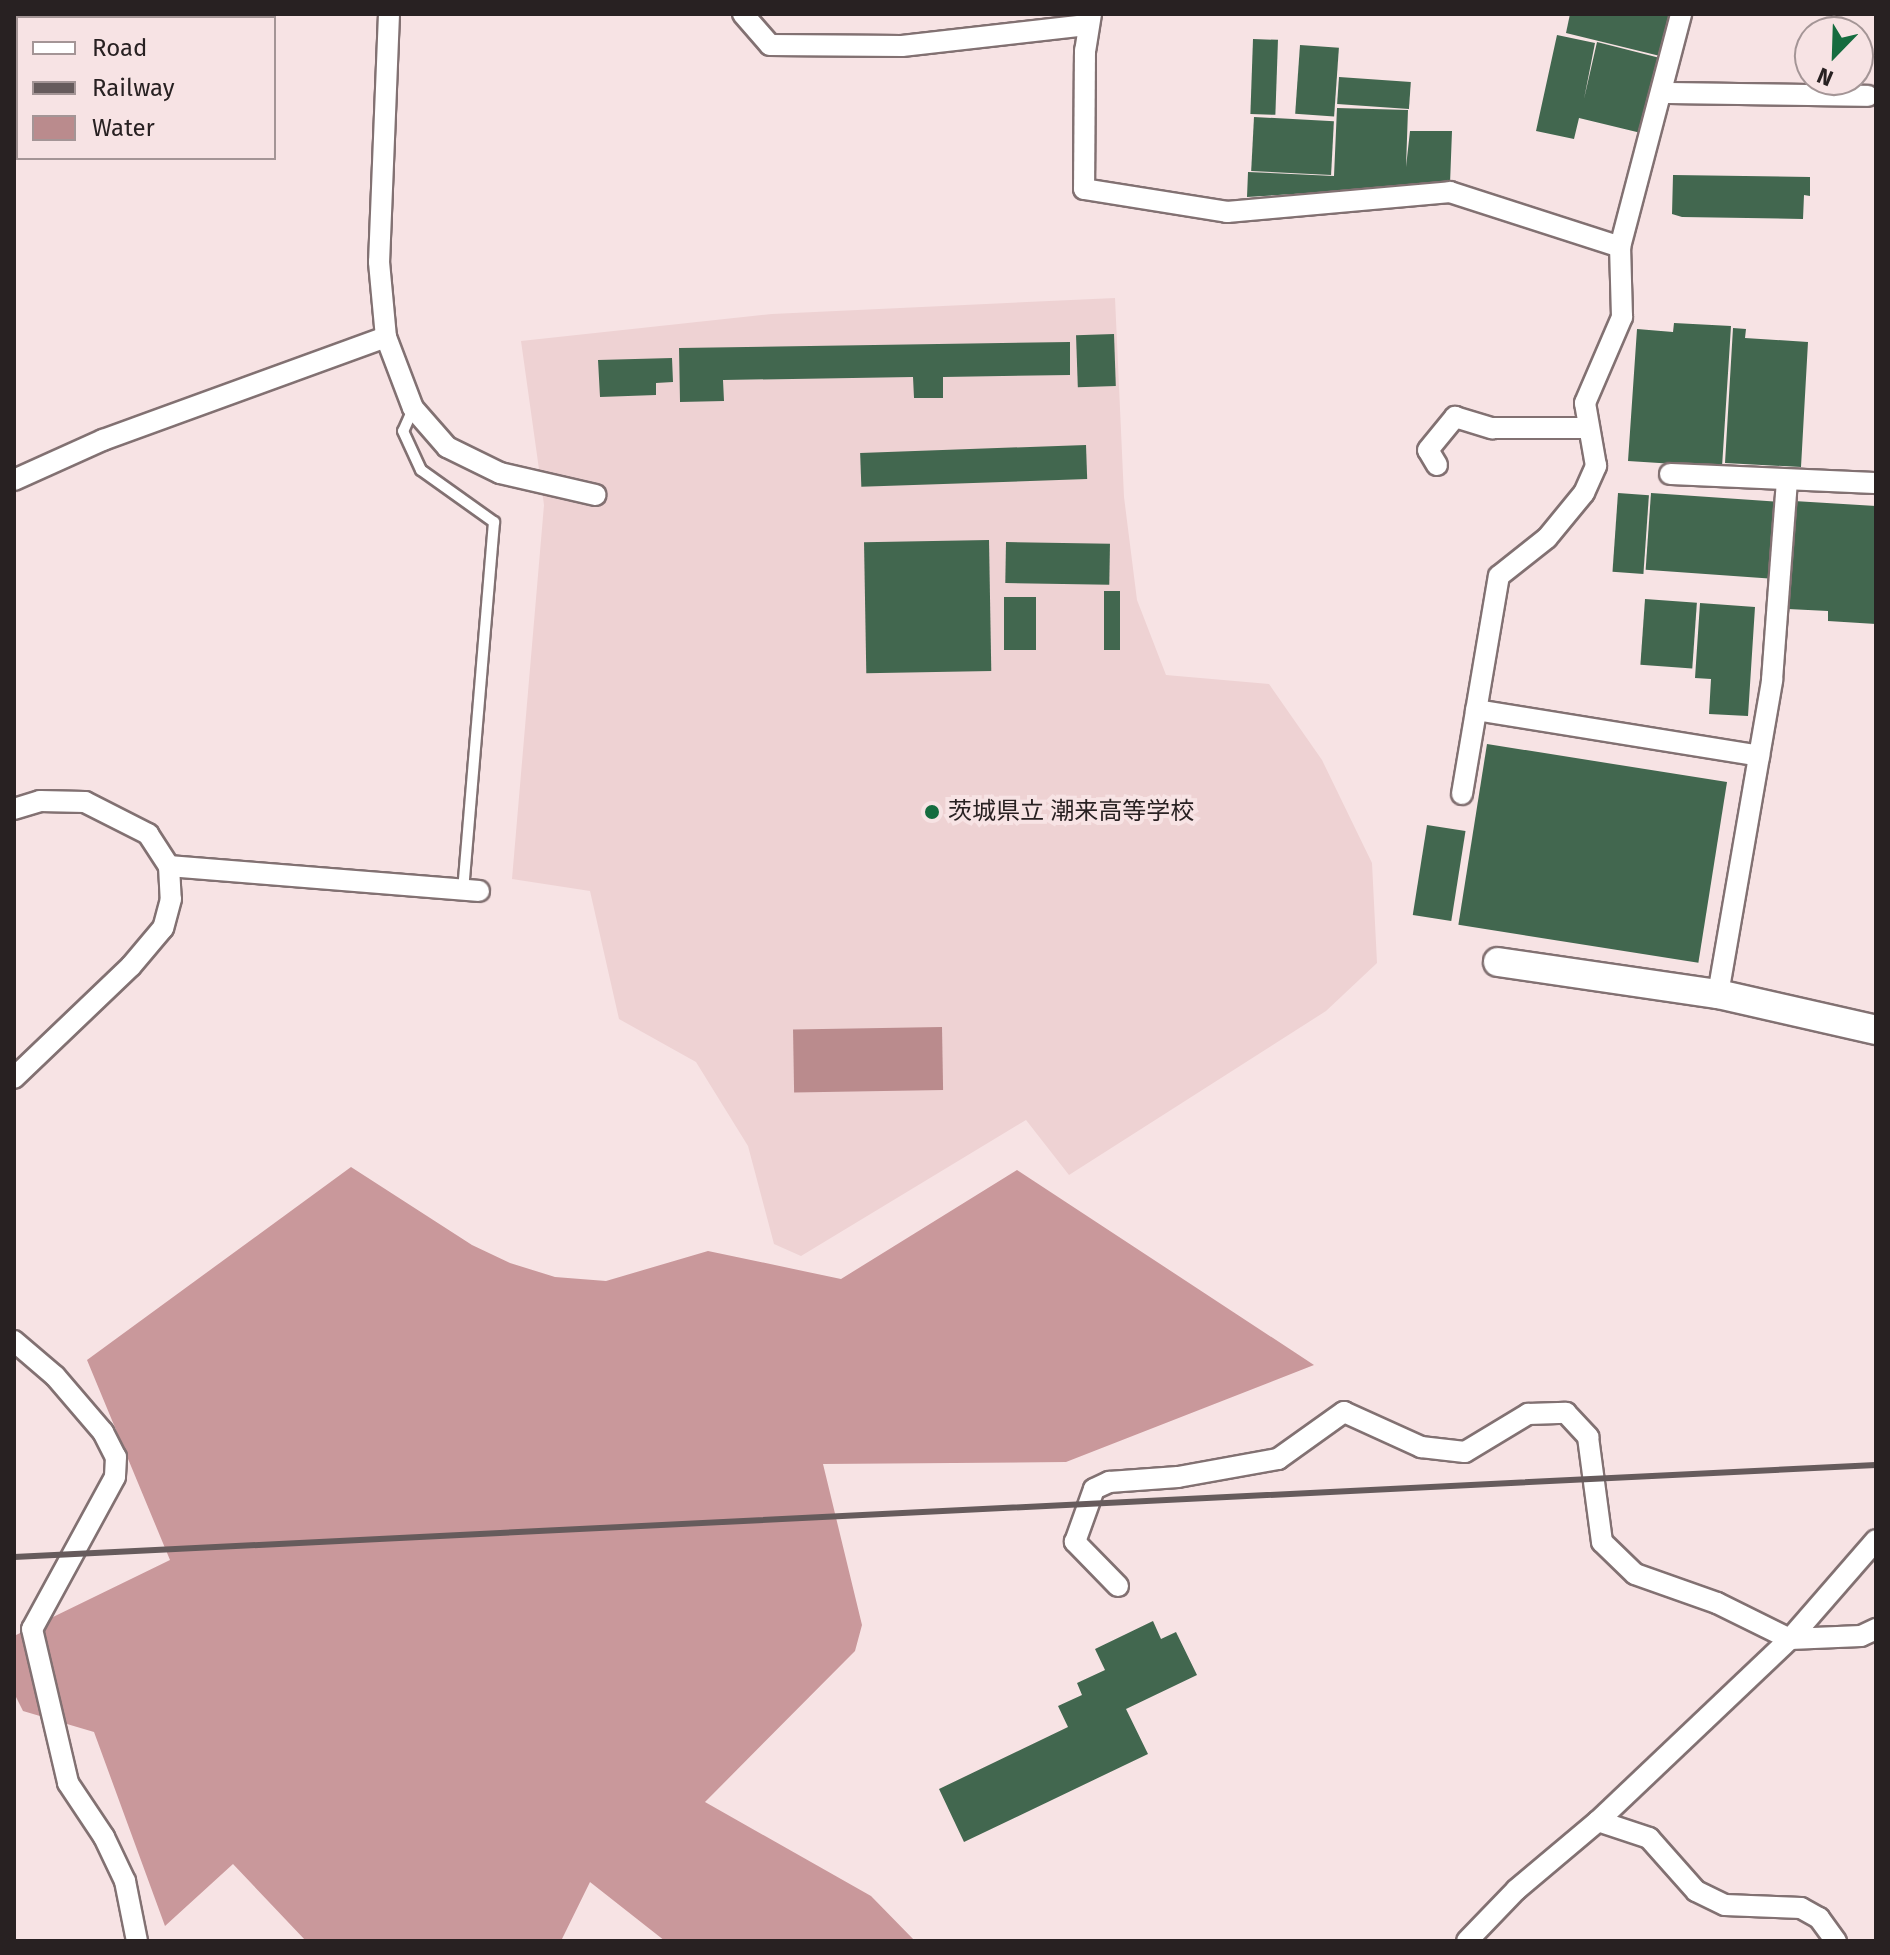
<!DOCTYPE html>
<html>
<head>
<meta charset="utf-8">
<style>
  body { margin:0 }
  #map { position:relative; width:1890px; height:1955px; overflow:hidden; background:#f7e3e4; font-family:"Fira Sans","Noto Sans JP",sans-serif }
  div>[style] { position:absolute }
  .built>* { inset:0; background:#eed2d3 }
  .forest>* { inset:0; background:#c9989b }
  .water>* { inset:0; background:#ba8b8d; transform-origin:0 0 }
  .building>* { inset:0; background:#42674f; transform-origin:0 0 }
  .roads { filter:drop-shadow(2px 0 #827172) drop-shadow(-2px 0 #827172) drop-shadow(0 2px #827172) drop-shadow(0 -2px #827172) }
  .lane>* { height:10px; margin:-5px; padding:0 5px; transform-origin:5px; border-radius:5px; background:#fff }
  .street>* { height:20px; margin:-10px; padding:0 10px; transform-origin:10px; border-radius:10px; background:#fff }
  .secondary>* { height:28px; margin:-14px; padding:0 14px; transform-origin:14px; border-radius:14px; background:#fff }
  .rail>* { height:6px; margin:-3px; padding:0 3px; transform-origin:3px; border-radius:3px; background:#665b5c }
  .dots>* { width:22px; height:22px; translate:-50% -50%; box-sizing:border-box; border:4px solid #f7e3e4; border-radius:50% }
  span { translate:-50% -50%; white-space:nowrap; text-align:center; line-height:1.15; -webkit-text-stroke:8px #f7e3e4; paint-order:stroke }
  .poi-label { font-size:24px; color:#282122 }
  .left { translate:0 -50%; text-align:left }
  .frame { position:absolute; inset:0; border:16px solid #282122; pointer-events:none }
  .legend { position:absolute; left:16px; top:16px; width:260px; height:144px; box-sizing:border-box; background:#f7e3e4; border:2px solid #a49596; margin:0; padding:10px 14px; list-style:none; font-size:24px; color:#282122 }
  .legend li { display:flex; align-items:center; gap:16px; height:40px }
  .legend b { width:40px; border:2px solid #a49596 }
  .north { position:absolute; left:1794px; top:16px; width:80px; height:80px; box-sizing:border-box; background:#f7e3e4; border:2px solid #a49596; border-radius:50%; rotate:203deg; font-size:22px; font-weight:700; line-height:32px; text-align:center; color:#282122 }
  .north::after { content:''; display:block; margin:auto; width:28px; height:36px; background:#156c3f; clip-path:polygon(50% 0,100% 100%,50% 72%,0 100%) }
</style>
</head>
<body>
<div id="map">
  <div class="built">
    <div style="clip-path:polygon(1115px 298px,1124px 497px,1137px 600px,1166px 675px,1269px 684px,1322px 760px,1372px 863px,1377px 963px,1326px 1011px,1069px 1175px,1026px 1120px,801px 1256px,774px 1244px,748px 1146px,696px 1062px,619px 1019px,590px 891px,512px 879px,544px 505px,521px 341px,772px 314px)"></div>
  </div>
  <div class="forest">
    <div style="clip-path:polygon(351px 1167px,472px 1245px,510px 1263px,555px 1277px,606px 1281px,708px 1251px,841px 1279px,1017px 1170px,1314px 1365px,1066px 1462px,823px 1464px,862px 1625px,855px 1651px,705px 1802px,871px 1896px,915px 1941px,665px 1941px,590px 1882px,561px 1941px,306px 1941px,233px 1864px,165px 1926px,94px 1732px,23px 1711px,14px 1693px,14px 1636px,170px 1560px,87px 1360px)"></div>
  </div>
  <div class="water">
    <div style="left:942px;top:1027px;width:63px;height:149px;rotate:89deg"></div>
  </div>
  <div class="building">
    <div style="clip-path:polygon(1570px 14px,1670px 14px,1660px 56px,1566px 33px)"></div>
    <div style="clip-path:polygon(1557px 35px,1595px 43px,1584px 99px,1597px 42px,1660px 58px,1641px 133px,1579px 118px,1574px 139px,1536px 131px)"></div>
    <div style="left:1253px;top:39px;width:25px;height:75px;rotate:2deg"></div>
    <div style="left:1300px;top:45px;width:39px;height:69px;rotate:4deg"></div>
    <div style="left:1339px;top:77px;width:72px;height:27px;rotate:4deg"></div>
    <div style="clip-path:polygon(1337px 108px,1408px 110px,1406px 167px,1410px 131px,1452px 131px,1450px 184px,1247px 197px,1248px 172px,1334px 176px)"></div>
    <div style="left:1254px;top:117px;width:80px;height:54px;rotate:3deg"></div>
    <div style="clip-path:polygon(1673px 175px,1810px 177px,1810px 196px,1804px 195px,1803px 219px,1682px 217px,1672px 214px)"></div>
    <div style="clip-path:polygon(1674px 323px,1731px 326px,1722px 467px,1628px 461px,1637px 329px,1673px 332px)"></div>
    <div style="clip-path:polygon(1733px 328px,1746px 329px,1745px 338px,1808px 342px,1801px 467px,1725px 463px)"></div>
    <div style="left:1114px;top:334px;width:52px;height:38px;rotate:88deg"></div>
    <div style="clip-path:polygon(1070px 342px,1070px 375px,943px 377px,943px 398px,914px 398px,913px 377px,723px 380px,724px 401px,680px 402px,679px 348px)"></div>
    <div style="clip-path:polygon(672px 358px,673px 382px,656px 383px,656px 395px,600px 397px,598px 360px)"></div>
    <div style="left:1086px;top:445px;width:34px;height:226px;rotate:88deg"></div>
    <div style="left:1618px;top:493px;width:31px;height:79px;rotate:4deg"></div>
    <div style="left:1651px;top:493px;width:127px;height:77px;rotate:4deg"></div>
    <div style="clip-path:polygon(1794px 501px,1876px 506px,1876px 624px,1828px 621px,1828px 611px,1788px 609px)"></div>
    <div style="left:989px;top:540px;width:131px;height:125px;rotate:89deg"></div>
    <div style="left:1006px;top:542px;width:104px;height:41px;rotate:1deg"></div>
    <div style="left:1104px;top:591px;width:16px;height:59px"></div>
    <div style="left:1004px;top:597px;width:32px;height:53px"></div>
    <div style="left:1645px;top:599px;width:52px;height:66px;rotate:4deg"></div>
    <div style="clip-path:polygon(1700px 603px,1755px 607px,1748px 716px,1709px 714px,1711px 679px,1695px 678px)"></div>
    <div style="left:1487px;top:744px;width:243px;height:183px;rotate:9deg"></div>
    <div style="left:1427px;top:825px;width:39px;height:91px;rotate:9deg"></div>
    <div style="clip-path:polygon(1153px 1621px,1161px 1639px,1176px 1632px,1197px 1675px,1126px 1709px,1148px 1754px,964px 1842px,939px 1789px,1068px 1727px,1058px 1706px,1082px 1695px,1077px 1683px,1105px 1670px,1095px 1649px)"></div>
  </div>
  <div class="roads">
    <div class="lane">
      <div style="left:413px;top:409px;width:24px;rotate:114deg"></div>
      <div style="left:403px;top:431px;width:43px;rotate:65.2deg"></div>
      <div style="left:421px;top:470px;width:90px;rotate:35.5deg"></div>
      <div style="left:494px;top:522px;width:368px;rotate:94.8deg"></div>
    </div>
    <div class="street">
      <div style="left:389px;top:14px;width:248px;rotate:92.3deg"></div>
      <div style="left:379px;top:262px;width:75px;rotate:84.7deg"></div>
      <div style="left:386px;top:337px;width:76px;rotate:69.2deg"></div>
      <div style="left:413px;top:408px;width:52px;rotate:48.9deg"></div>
      <div style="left:447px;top:447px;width:59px;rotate:26.1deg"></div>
      <div style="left:500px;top:473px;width:98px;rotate:12.9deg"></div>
      <div style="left:743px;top:14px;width:41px;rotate:48.9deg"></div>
      <div style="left:770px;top:45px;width:132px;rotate:0.4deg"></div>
      <div style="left:902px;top:46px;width:186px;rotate:-6.5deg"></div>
      <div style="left:1091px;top:14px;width:36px;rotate:99deg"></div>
      <div style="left:1085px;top:50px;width:139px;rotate:90.4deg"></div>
      <div style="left:1084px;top:189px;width:145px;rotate:9.1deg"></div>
      <div style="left:1227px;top:212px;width:224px;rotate:-5.1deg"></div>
      <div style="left:1450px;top:192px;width:179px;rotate:17.9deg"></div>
      <div style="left:1620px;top:247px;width:241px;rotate:-75.3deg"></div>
      <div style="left:1662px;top:93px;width:206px;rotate:0.8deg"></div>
      <div style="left:1437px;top:465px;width:17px;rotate:-121deg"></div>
      <div style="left:1428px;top:450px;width:43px;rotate:-50.7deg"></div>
      <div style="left:1455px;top:417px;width:39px;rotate:17deg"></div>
      <div style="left:1492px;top:428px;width:95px"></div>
      <div style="left:1670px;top:474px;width:206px;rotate:2.5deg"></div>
      <div style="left:14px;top:480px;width:98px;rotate:-24.2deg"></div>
      <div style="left:103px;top:440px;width:301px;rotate:-20deg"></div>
      <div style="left:1476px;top:710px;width:287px;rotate:9.2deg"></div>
      <div style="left:1462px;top:794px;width:221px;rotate:-80.4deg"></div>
      <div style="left:1499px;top:576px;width:61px;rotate:-38.4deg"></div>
      <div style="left:1547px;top:538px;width:58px;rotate:-50.6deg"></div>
      <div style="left:1584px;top:493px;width:30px;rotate:-66deg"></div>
      <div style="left:1596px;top:466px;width:64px;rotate:-99.9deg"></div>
      <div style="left:1585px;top:403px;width:94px;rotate:-66.7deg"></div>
      <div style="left:1622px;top:317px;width:70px;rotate:-91.6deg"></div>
      <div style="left:14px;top:809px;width:27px;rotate:-17deg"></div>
      <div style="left:40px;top:801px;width:45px;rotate:1.3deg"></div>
      <div style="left:85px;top:802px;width:71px;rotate:26.9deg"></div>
      <div style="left:148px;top:834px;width:38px;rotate:57deg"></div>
      <div style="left:169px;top:866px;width:33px;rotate:87deg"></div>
      <div style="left:171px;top:899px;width:30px;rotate:105deg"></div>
      <div style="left:163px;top:928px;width:50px;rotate:130.1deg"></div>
      <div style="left:131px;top:966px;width:162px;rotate:136.3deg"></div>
      <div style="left:169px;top:866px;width:311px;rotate:4.6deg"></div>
      <div style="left:1718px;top:994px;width:319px;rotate:-80.2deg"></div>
      <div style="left:1772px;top:680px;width:200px;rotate:-85.7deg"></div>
      <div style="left:14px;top:1341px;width:54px;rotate:40.5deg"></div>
      <div style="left:55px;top:1376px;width:74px;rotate:49.4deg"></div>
      <div style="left:103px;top:1432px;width:28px;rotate:63deg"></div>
      <div style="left:116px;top:1457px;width:20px;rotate:93deg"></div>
      <div style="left:115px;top:1477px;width:173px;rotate:118.6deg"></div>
      <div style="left:32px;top:1629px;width:158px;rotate:76.8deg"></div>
      <div style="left:68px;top:1783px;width:65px;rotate:56.3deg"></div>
      <div style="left:104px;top:1837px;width:49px;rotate:64.5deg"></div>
      <div style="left:125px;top:1881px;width:61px;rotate:78.7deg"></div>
      <div style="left:1118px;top:1586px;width:62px;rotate:-134.3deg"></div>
      <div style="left:1075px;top:1542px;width:56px;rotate:-70.3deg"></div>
      <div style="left:1094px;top:1489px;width:17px;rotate:-25deg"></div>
      <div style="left:1109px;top:1482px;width:69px;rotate:-4.1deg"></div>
      <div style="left:1178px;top:1477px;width:102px;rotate:-10.2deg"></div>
      <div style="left:1278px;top:1459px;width:81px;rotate:-35.5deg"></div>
      <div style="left:1344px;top:1412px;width:85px;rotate:24.4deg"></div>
      <div style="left:1421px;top:1447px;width:44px;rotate:6.5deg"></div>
      <div style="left:1465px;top:1452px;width:74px;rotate:-31.1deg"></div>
      <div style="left:1528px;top:1414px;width:38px;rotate:-2deg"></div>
      <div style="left:1566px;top:1413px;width:33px;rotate:47deg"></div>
      <div style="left:1588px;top:1437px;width:106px;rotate:82.4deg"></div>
      <div style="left:1602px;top:1542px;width:46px;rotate:44.1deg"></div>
      <div style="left:1635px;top:1574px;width:87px;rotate:19.5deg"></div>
      <div style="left:1717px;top:1603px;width:81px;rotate:26.3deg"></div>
      <div style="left:1790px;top:1639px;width:71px;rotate:-2.4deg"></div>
      <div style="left:1861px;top:1636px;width:17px;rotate:-25deg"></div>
      <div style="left:1598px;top:1821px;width:54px;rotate:18.4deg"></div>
      <div style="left:1649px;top:1838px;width:71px;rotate:48.4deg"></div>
      <div style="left:1696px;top:1891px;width:32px;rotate:26deg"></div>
      <div style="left:1725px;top:1905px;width:76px;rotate:2.3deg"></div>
      <div style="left:1801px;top:1908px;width:21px;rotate:29deg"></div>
      <div style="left:1819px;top:1918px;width:29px;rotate:54deg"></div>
      <div style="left:1467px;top:1941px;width:71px;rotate:-46.1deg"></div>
      <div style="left:1516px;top:1890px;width:107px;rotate:-40.1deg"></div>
      <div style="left:1598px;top:1821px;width:265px;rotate:-43.5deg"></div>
      <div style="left:1790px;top:1639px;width:131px;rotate:-49deg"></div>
    </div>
    <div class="secondary">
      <div style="left:1498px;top:962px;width:222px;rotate:8.3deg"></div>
      <div style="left:1718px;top:994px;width:162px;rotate:12.8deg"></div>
    </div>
  </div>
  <div class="rail">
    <div style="left:14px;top:1557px;width:1864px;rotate:-2.83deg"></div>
  </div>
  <div class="dots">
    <div style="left:932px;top:812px;background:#156c3f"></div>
  </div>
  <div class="poi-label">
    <span class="left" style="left:948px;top:812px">茨城県立 潮来高等学校</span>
  </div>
  <div class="frame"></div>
  <ul class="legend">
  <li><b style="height:10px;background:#fff"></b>Road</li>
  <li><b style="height:10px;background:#665b5c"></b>Railway</li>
  <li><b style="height:22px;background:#ba8b8d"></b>Water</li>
  </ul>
  <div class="north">N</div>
</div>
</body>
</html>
